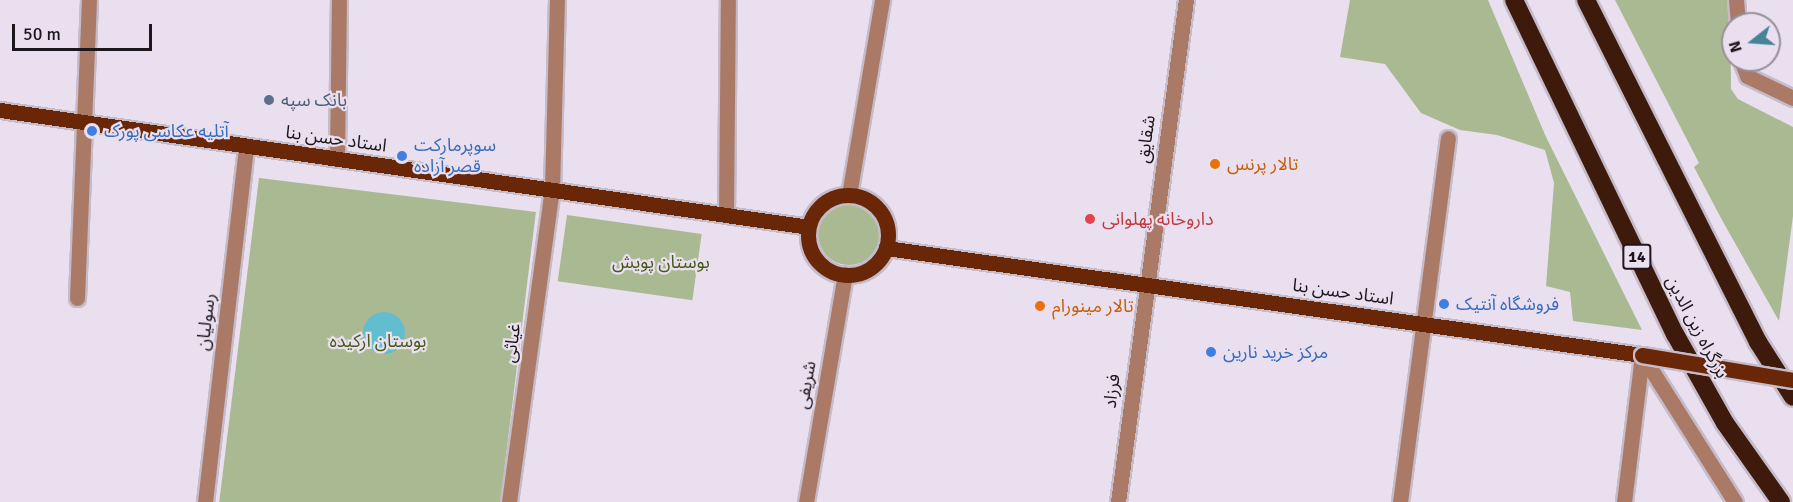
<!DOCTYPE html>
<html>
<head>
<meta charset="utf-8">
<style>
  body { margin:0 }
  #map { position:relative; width:1793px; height:502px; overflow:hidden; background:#eadfef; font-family:Signika,"Noto Sans Arabic",sans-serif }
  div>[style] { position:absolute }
  .green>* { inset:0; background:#a9ba93; transform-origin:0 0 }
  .round { border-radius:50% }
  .water>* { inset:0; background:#62becf }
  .roads { filter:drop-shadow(2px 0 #c5bbc9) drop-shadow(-2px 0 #c5bbc9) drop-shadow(0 2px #c5bbc9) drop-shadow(0 -2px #c5bbc9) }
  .minor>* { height:15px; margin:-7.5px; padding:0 7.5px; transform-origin:7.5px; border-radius:7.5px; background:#ab7a67 }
  .major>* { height:15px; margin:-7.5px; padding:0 7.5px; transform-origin:7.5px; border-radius:7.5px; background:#692708 }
  .major>.ring { margin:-7.5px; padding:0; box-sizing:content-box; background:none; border:15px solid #692708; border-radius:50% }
  .highway>* { height:18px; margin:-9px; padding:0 9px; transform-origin:9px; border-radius:9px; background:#3e1a0c }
  .bridges { filter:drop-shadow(2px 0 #c5bbc9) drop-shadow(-2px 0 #c5bbc9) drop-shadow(0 2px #c5bbc9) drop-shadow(0 -2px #c5bbc9) }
  .major-bridge>* { height:15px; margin:-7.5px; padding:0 7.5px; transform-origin:7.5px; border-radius:7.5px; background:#692708 }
  .dots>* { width:16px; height:16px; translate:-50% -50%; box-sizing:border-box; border:3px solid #eadfef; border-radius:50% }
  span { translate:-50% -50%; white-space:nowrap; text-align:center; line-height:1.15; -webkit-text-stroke:4.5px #eadfef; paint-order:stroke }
  .shield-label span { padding:2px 4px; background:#eadfef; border:2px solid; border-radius:4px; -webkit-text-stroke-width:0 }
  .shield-label { font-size:16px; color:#1b171c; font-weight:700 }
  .service-label { font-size:18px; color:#4e5e75 }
  .left { translate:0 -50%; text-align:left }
  .shop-label { font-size:18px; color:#366cbe }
  .street-label { font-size:18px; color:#1b171c }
  .food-label { font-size:18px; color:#c56008 }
  .health-label { font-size:18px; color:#be3a42 }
  .park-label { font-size:18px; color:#445b18 }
  .north { position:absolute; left:1721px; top:12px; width:60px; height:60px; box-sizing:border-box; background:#eadfef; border:2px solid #978f9b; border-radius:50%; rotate:253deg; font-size:16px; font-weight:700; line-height:24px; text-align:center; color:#1b171c }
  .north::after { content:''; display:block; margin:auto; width:21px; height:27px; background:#458399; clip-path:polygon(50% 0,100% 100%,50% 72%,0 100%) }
  .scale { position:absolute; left:12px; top:24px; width:140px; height:27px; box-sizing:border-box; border:3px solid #1b171c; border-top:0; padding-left:8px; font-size:18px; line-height:21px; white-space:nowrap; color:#1b171c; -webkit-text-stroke:4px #eadfef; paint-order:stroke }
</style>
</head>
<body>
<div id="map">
  <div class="green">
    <div style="clip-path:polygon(1350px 0,1488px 0,1546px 137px,1642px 330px,1573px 321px,1570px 292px,1546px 286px,1554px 183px,1545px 150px,1497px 135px,1460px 130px,1421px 113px,1385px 64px,1340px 57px)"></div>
    <div style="clip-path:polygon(1615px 0,1730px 0,1731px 89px,1738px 99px,1793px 127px,1793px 216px,1779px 321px,1722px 220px,1694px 167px,1699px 163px)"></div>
    <div style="left:259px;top:178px;width:279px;height:327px;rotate:7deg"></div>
    <div class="round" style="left:818px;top:203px;width:62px;height:62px"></div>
    <div style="left:567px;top:215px;width:136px;height:67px;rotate:8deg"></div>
  </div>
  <div class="water">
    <div class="round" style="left:363px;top:312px;width:42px;height:42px"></div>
  </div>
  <div class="roads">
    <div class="minor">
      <div style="left:1736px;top:0;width:24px;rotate:85deg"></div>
      <div style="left:1741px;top:60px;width:17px;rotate:69deg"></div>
      <div style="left:1747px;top:76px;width:51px;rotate:25.6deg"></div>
      <div style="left:337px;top:159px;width:159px;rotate:-89.3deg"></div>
      <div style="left:849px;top:195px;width:198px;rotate:-80.4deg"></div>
      <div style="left:726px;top:215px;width:215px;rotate:-89.5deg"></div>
      <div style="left:77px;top:298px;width:298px;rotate:-87.7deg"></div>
      <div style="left:1642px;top:355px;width:174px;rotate:57.7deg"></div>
      <div style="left:205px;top:502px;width:358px;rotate:-83.4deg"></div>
      <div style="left:509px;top:502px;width:315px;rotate:-82.2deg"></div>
      <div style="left:552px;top:190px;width:190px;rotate:-88.5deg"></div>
      <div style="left:806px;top:502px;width:231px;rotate:-80.3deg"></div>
      <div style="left:1118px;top:502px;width:507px;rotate:-82.29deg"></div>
      <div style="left:1400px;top:502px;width:367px;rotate:-82.5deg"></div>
      <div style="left:1624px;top:502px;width:148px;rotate:-83deg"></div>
    </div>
    <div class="major">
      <div style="left:0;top:110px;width:817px;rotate:8.23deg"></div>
      <div class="ring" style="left:808px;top:195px;width:65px;height:65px"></div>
      <div style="left:886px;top:248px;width:764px;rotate:8.06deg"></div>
    </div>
    <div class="highway">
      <div style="left:1514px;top:0;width:371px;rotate:64.3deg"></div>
      <div style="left:1675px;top:334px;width:102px;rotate:60.7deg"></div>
      <div style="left:1725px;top:423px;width:97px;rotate:54.7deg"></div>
      <div style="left:1586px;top:0;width:383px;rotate:63.3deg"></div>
      <div style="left:1758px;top:342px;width:65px;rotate:57.5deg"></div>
    </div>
  </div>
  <div class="bridges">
    <div class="major-bridge">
      <div style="left:1642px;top:355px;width:153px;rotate:9.4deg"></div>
    </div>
  </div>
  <div class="dots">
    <div style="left:269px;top:100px;background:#5c6f8a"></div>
    <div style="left:92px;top:131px;background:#3f7fe0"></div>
    <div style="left:402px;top:156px;background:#3f7fe0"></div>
    <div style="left:1215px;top:164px;background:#e8710a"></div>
    <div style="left:1090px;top:219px;background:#e0444e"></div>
    <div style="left:1444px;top:304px;background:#3f7fe0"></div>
    <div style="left:1040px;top:306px;background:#e8710a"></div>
    <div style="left:1211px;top:352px;background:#3f7fe0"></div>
  </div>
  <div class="shield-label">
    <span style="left:1637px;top:257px">14</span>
  </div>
  <div class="service-label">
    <span class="left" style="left:281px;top:100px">بانک سپه</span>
  </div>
  <div class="shop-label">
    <span class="left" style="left:104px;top:131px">آتلیه عکاسی پورک</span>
    <span class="left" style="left:414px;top:156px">سوپرمارکت<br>قصر آزاده</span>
    <span class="left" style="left:1456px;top:304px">فروشگاه آنتیک</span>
    <span class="left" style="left:1223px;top:352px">مرکز خرید نارین</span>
  </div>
  <div class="street-label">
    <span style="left:336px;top:139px;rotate:8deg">استاد حسن بنا</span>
    <span style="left:1146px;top:139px;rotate:-82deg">شقایق</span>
    <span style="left:1343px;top:292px;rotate:8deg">استاد حسن بنا</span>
    <span style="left:206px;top:322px;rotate:-83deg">رسولیان</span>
    <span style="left:1697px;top:327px;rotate:62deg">بزرگراه زین الدین</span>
    <span style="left:512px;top:343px;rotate:-82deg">غیاثی</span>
    <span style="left:806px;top:385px;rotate:-80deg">شریفی</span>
    <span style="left:1112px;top:391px;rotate:-83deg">فرزاد</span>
  </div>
  <div class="food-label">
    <span class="left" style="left:1227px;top:164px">تالار پرنس</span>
    <span class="left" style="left:1052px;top:306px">تالار مینورام</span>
  </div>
  <div class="health-label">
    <span class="left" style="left:1102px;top:219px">داروخانه پهلوانی</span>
  </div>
  <div class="park-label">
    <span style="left:661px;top:262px">بوستان پویش</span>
    <span style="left:378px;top:341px">بوستان ارکیده</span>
  </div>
  <div class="north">N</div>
  <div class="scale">50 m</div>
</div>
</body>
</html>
